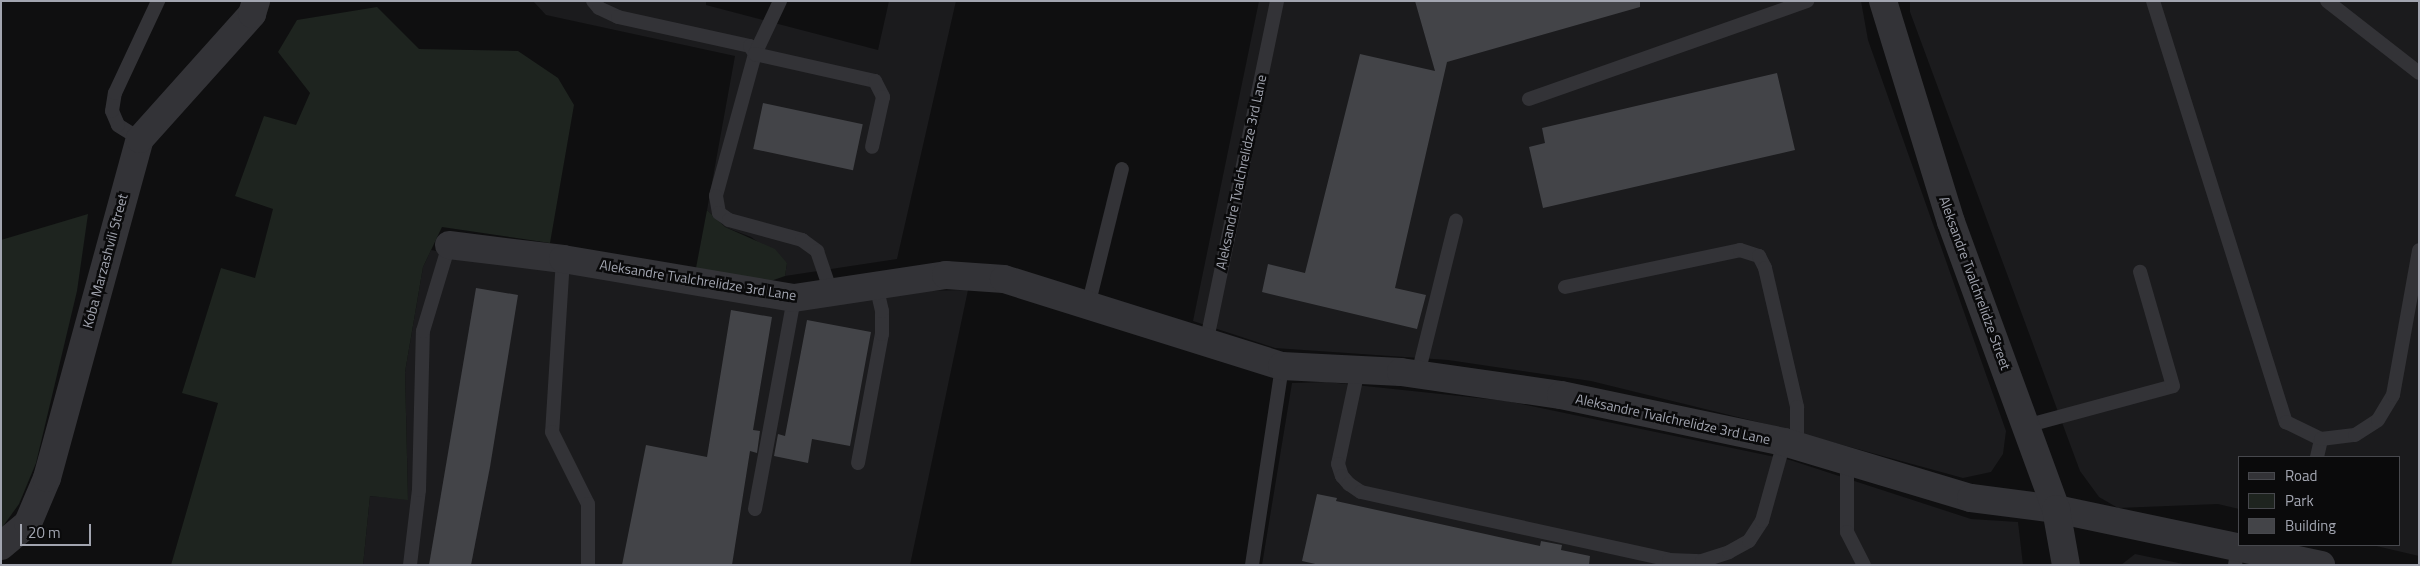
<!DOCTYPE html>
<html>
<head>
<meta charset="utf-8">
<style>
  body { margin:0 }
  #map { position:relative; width:2420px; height:566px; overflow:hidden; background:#0f0f10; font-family:"Titillium Web",sans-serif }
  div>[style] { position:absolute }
  .built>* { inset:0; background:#1b1b1d }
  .green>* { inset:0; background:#1e241f }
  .building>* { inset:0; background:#434448; transform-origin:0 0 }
  .service>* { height:14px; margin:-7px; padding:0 7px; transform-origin:7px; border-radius:7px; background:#333337 }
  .minor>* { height:28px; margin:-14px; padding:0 14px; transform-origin:14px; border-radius:14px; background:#333337 }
  .tertiary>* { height:28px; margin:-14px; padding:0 14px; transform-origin:14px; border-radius:14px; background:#333337 }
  span { translate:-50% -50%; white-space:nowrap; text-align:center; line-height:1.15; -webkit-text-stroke:5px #0a0a0b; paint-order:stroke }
  .street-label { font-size:14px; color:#a2a5b0 }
  .frame { position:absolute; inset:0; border:2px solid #a2a5b0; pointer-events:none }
  .legend { position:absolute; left:2238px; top:456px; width:162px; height:90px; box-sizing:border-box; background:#0a0a0b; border:1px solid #47484d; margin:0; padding:6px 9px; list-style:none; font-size:15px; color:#a2a5b0 }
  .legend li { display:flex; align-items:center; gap:10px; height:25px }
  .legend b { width:25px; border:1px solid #47484d }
  .scale { position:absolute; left:20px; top:524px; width:71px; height:22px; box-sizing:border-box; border:2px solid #a2a5b0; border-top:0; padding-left:6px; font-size:15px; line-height:18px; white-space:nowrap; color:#a2a5b0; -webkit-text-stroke:4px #0a0a0b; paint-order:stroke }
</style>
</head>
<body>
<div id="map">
  <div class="built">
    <div style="clip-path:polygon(533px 1px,706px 1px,706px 5px,878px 50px,889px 1px,956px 1px,897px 259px,785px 276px,787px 263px,751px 237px,725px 227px,707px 210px,735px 56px,546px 15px)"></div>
    <div style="clip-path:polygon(1259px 1px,1861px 1px,1868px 40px,2006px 431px,2003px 454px,1991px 472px,1963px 478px,1770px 425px,1591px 381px,1448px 360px,1275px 348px,1193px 321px)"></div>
    <div style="clip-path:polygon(1910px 1px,2419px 1px,2419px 556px,2372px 545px,2399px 545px,2399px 457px,2239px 457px,2239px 509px,2218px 504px,2118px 508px,2099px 497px,2080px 471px,1910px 12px)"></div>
    <div style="clip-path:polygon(431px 250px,770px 305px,911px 291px,968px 290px,910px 565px,363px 565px,370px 496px,408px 499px,405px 372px,423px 267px)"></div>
    <div style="clip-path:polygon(1327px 382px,1507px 401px,1790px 460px,1971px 519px,2018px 522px,2023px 565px,1262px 565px,1292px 383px)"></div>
    <div style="clip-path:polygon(2135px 554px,2188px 565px,2121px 565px)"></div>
  </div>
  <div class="green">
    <div style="clip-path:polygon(377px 7px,419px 49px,518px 51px,558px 78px,574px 105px,550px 243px,442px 227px,423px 267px,405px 372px,408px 500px,370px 496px,363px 565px,171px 565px,218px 403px,182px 393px,221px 268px,255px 278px,273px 209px,235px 196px,264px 116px,296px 125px,310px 93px,278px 52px,297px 20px)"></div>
    <div style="clip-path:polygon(707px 210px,725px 227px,775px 249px,787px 263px,785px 276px,768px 282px,696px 268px)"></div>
    <div style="clip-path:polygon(88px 214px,77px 291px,36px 463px,19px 504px,1px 529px,1px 240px)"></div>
  </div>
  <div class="building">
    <div style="clip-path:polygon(1415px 1px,1640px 1px,1640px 7px,1447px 62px,1395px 288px,1426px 295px,1417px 329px,1262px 292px,1268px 264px,1305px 273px,1360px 54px,1435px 71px)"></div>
    <div style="clip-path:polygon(1777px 73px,1795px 150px,1543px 208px,1529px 147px,1545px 143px,1542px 128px)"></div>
    <div style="left:763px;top:103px;width:102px;height:47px;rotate:12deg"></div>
    <div style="clip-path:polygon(476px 288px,518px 295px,490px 467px,471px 565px,429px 565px)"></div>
    <div style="clip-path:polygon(731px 310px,772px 317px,753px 430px,760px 431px,757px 453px,750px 451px,732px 565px,622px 565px,646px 445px,707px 457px)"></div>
    <div style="clip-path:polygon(807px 320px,871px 332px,850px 446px,812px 439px,808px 463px,774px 456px,778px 434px,785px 436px)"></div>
    <div style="clip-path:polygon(1317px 494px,1337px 498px,1336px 501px,1540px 546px,1541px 541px,1562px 545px,1561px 550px,1590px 556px,1589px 565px,1320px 565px,1302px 561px)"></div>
  </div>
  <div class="service">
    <div style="left:593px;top:1px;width:9px;rotate:49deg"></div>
    <div style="left:599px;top:8px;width:21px;rotate:25deg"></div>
    <div style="left:618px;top:17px;width:135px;rotate:12.4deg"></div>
    <div style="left:750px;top:46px;width:9px;rotate:58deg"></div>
    <div style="left:755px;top:54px;width:147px;rotate:105.4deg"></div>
    <div style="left:716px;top:196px;width:17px;rotate:80deg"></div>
    <div style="left:719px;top:213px;width:12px;rotate:35deg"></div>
    <div style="left:729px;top:220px;width:76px;rotate:15.3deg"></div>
    <div style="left:802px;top:240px;width:19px;rotate:36deg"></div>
    <div style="left:817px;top:251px;width:43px;rotate:71.1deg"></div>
    <div style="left:780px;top:1px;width:59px;rotate:115.3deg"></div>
    <div style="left:755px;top:54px;width:123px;rotate:12.7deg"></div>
    <div style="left:875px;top:81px;width:18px;rotate:63deg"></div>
    <div style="left:883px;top:97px;width:51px;rotate:102.4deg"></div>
    <div style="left:2153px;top:1px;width:442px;rotate:72.5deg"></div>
    <div style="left:2286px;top:422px;width:39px;rotate:26deg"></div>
    <div style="left:2327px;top:1px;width:117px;rotate:38deg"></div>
    <div style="left:1529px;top:99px;width:295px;rotate:-19.4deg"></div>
    <div style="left:140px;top:139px;width:26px;rotate:-148deg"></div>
    <div style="left:118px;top:125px;width:15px;rotate:-113deg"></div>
    <div style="left:112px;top:111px;width:18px;rotate:-81deg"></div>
    <div style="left:115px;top:93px;width:102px;rotate:-64.9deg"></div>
    <div style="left:563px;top:259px;width:173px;rotate:93.6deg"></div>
    <div style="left:552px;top:432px;width:80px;rotate:63.4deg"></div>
    <div style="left:588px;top:504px;width:61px;rotate:90deg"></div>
    <div style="left:1565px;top:287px;width:179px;rotate:-11.9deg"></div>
    <div style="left:1740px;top:250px;width:20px;rotate:18deg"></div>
    <div style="left:1759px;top:256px;width:13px;rotate:63deg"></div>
    <div style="left:1765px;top:268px;width:143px;rotate:77deg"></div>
    <div style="left:1797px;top:407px;width:39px;rotate:90deg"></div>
    <div style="left:1088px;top:306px;width:141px;rotate:-76.1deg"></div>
    <div style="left:1206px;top:344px;width:350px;rotate:-78.3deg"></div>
    <div style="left:1358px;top:370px;width:96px;rotate:102deg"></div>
    <div style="left:1338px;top:464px;width:13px;rotate:72deg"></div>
    <div style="left:1342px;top:476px;width:11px;rotate:49deg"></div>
    <div style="left:1349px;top:484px;width:14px;rotate:34deg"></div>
    <div style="left:1361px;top:492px;width:315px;rotate:12.4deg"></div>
    <div style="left:1669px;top:560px;width:33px;rotate:2deg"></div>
    <div style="left:1702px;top:561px;width:28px;rotate:-18deg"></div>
    <div style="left:1729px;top:552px;width:23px;rotate:-29deg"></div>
    <div style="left:1749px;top:541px;width:24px;rotate:-57deg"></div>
    <div style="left:1762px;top:521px;width:82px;rotate:-74.4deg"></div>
    <div style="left:1418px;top:374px;width:158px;rotate:-76.1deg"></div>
    <div style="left:2026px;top:426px;width:152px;rotate:-15.2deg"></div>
    <div style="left:2173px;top:386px;width:119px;rotate:-106.1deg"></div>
    <div style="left:2317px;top:457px;width:18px;rotate:-77deg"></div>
    <div style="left:2321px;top:439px;width:34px;rotate:-7deg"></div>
    <div style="left:2355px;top:435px;width:27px;rotate:-33deg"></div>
    <div style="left:2378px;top:420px;width:29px;rotate:-59deg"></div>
    <div style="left:2393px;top:395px;width:147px;rotate:-79.8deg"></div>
    <div style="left:1847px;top:462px;width:70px;rotate:90deg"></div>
    <div style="left:1847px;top:532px;width:37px;rotate:63deg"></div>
    <div style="left:858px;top:463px;width:131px;rotate:-79.5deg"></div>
    <div style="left:882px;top:334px;width:23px;rotate:-90deg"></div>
    <div style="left:882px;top:311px;width:28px;rotate:-103deg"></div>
    <div style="left:755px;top:509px;width:215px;rotate:-79.5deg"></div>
    <div style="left:410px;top:565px;width:76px;rotate:-83.2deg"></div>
    <div style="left:419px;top:490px;width:159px;rotate:-88.6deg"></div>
    <div style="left:423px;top:331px;width:90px;rotate:-73.2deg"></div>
    <div style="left:1252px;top:565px;width:201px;rotate:-81.4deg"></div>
    <div style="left:2235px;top:565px;width:18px;rotate:-81deg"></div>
  </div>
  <div class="minor">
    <div style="left:449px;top:245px;width:115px;rotate:7deg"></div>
    <div style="left:563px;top:259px;width:234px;rotate:9.6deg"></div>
    <div style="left:794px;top:298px;width:154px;rotate:-8.6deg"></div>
    <div style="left:946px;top:275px;width:58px;rotate:3.9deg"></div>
    <div style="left:1004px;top:279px;width:291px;rotate:17.4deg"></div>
    <div style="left:1282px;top:366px;width:119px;rotate:2.9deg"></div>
    <div style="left:1401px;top:372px;width:162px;rotate:8.2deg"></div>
    <div style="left:1561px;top:395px;width:228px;rotate:11.9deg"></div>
    <div style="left:1784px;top:442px;width:195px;rotate:16.7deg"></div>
    <div style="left:1971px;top:498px;width:86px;rotate:7.4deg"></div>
    <div style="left:2056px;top:509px;width:271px;rotate:11.9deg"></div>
    <div style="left:1px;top:546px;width:35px;rotate:-40deg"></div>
    <div style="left:28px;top:523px;width:49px;rotate:-67.1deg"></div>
    <div style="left:47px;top:478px;width:352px;rotate:-74.7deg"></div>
    <div style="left:140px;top:139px;width:168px;rotate:-48.1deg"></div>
    <div style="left:252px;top:14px;width:14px;rotate:-73deg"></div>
  </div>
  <div class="tertiary">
    <div style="left:1883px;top:1px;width:231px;rotate:72.9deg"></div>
    <div style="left:1951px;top:222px;width:306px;rotate:69.9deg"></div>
    <div style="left:2056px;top:509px;width:57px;rotate:79.9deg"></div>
  </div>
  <div class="street-label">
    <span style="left:1241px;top:172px;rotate:-78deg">Aleksandre Tvalchrelidze 3rd Lane</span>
    <span style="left:105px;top:261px;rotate:-75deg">Koba Marzashvili Street</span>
    <span style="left:698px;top:280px;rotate:9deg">Aleksandre Tvalchrelidze 3rd Lane</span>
    <span style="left:1975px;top:283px;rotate:70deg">Aleksandre Tvalchrelidze Street</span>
    <span style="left:1673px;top:419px;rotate:12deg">Aleksandre Tvalchrelidze 3rd Lane</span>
  </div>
  <div class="frame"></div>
  <ul class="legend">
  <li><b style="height:6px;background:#333337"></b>Road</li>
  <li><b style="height:14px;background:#1e241f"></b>Park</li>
  <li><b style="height:14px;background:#434448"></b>Building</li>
  </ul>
  <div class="scale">20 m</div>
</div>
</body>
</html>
